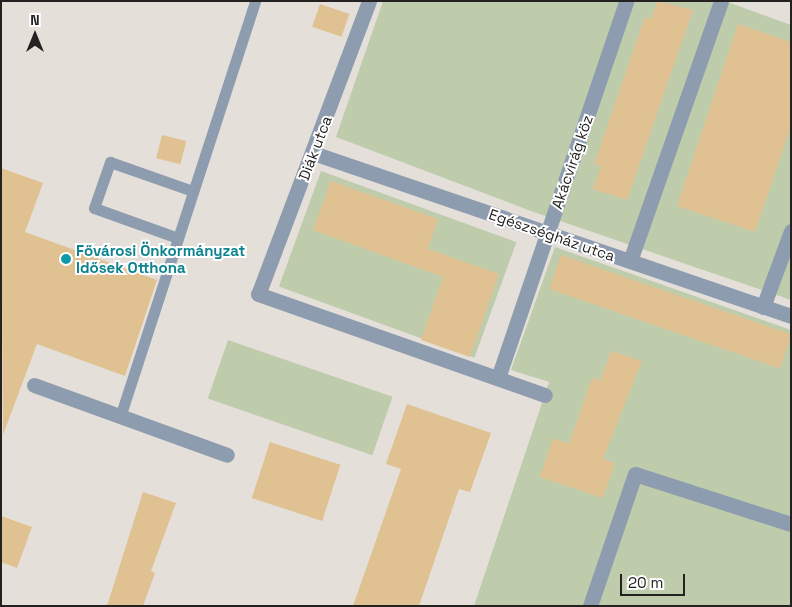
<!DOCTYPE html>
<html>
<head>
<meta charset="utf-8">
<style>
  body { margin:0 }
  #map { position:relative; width:792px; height:607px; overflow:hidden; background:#e5dfd9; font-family:"Space Grotesk",sans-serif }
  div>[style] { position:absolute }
  .green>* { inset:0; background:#beccac; transform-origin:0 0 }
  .building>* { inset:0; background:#e0c191; transform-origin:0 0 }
  .lane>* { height:11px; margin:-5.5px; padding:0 5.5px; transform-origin:5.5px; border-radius:5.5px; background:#8d9caf }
  .street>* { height:15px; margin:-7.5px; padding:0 7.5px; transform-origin:7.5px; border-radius:7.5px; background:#8d9caf }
  .dots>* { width:14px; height:14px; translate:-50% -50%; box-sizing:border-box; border:2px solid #fff; border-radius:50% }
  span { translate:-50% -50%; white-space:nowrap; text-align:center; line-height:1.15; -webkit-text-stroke:4px #fff; paint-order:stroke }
  .street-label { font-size:15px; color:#242220 }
  .culture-label { font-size:15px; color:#0d838f; font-weight:700 }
  .left { translate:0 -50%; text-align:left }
  .frame { position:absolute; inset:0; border:2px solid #242220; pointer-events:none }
  .north { position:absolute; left:10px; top:10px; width:50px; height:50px; -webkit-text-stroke:4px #fff; paint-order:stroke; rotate:0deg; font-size:14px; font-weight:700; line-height:20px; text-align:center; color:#242220 }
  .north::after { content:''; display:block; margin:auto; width:18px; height:22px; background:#242220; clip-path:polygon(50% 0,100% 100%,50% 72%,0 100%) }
  .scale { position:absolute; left:620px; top:574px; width:65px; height:22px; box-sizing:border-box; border:2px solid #242220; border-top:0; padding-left:6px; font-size:15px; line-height:18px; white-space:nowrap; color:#242220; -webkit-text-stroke:4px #fff; paint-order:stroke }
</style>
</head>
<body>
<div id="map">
  <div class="green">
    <div style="clip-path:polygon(383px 1px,725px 1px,791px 25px,791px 300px,531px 211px,336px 137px)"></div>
    <div style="left:321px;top:171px;width:208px;height:123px;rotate:20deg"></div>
    <div style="clip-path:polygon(555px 247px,791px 330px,791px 606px,474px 606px,549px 382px,511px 370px)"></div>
    <div style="left:228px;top:340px;width:174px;height:62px;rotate:19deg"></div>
  </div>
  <div class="building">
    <div style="clip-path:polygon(657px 1px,693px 10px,627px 200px,593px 189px,601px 166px,594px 164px,645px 17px,651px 19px)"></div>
    <div style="left:320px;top:4px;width:31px;height:24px;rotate:19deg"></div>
    <div style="clip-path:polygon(738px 24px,791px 42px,791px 126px,755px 232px,677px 206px)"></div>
    <div style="left:162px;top:135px;width:25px;height:24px;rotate:14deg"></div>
    <div style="clip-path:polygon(1px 168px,43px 183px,25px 232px,157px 280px,125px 376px,37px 344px,3px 435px)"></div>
    <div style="clip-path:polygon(331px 181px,438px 219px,428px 249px,499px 274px,470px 357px,421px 340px,443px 277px,313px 230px)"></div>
    <div style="left:561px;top:255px;width:244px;height:36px;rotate:19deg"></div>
    <div style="clip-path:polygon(611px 351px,642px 361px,603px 459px,615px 463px,603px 498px,540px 477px,553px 438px,569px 444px,592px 378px,600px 381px)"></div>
    <div style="clip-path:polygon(407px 404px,491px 433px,470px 492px,459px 489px,419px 606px,353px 606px,401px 469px,386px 464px)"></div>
    <div style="left:270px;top:442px;width:74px;height:59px;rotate:18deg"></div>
    <div style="clip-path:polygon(143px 492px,176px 503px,151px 571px,155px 573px,143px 606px,107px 606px)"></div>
    <div style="clip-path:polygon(1px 516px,32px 527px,17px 568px,1px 562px)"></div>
  </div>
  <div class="lane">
    <div style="left:178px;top:238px;width:89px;rotate:-160.3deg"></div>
    <div style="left:94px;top:208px;width:49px;rotate:-70.8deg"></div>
    <div style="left:110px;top:162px;width:88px;rotate:19.3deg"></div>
    <div style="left:120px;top:417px;width:437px;rotate:-72deg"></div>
  </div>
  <div class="street">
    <div style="left:369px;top:1px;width:313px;rotate:110.7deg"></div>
    <div style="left:258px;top:294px;width:304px;rotate:19.4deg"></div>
    <div style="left:313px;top:153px;width:505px;rotate:18.83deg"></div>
    <div style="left:630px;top:261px;width:275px;rotate:-70.7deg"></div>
    <div style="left:763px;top:307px;width:81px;rotate:-69.8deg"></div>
    <div style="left:498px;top:378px;width:398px;rotate:-71.2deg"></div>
    <div style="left:34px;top:385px;width:205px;rotate:19.9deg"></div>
    <div style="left:590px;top:606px;width:139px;rotate:-71.2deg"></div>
    <div style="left:635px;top:474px;width:164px;rotate:17.8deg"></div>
  </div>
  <div class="dots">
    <div style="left:66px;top:259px;background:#0f9aa8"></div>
  </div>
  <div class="street-label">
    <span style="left:315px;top:148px;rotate:-69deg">Diák utca</span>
    <span style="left:572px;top:162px;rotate:-71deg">Akácvirág köz</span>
    <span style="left:552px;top:235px;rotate:19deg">Egészségház utca</span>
  </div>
  <div class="culture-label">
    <span class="left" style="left:76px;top:259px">Fővárosi Önkormányzat<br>Idősek Otthona</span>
  </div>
  <div class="frame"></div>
  <div class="north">N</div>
  <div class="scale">20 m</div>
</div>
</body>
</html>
